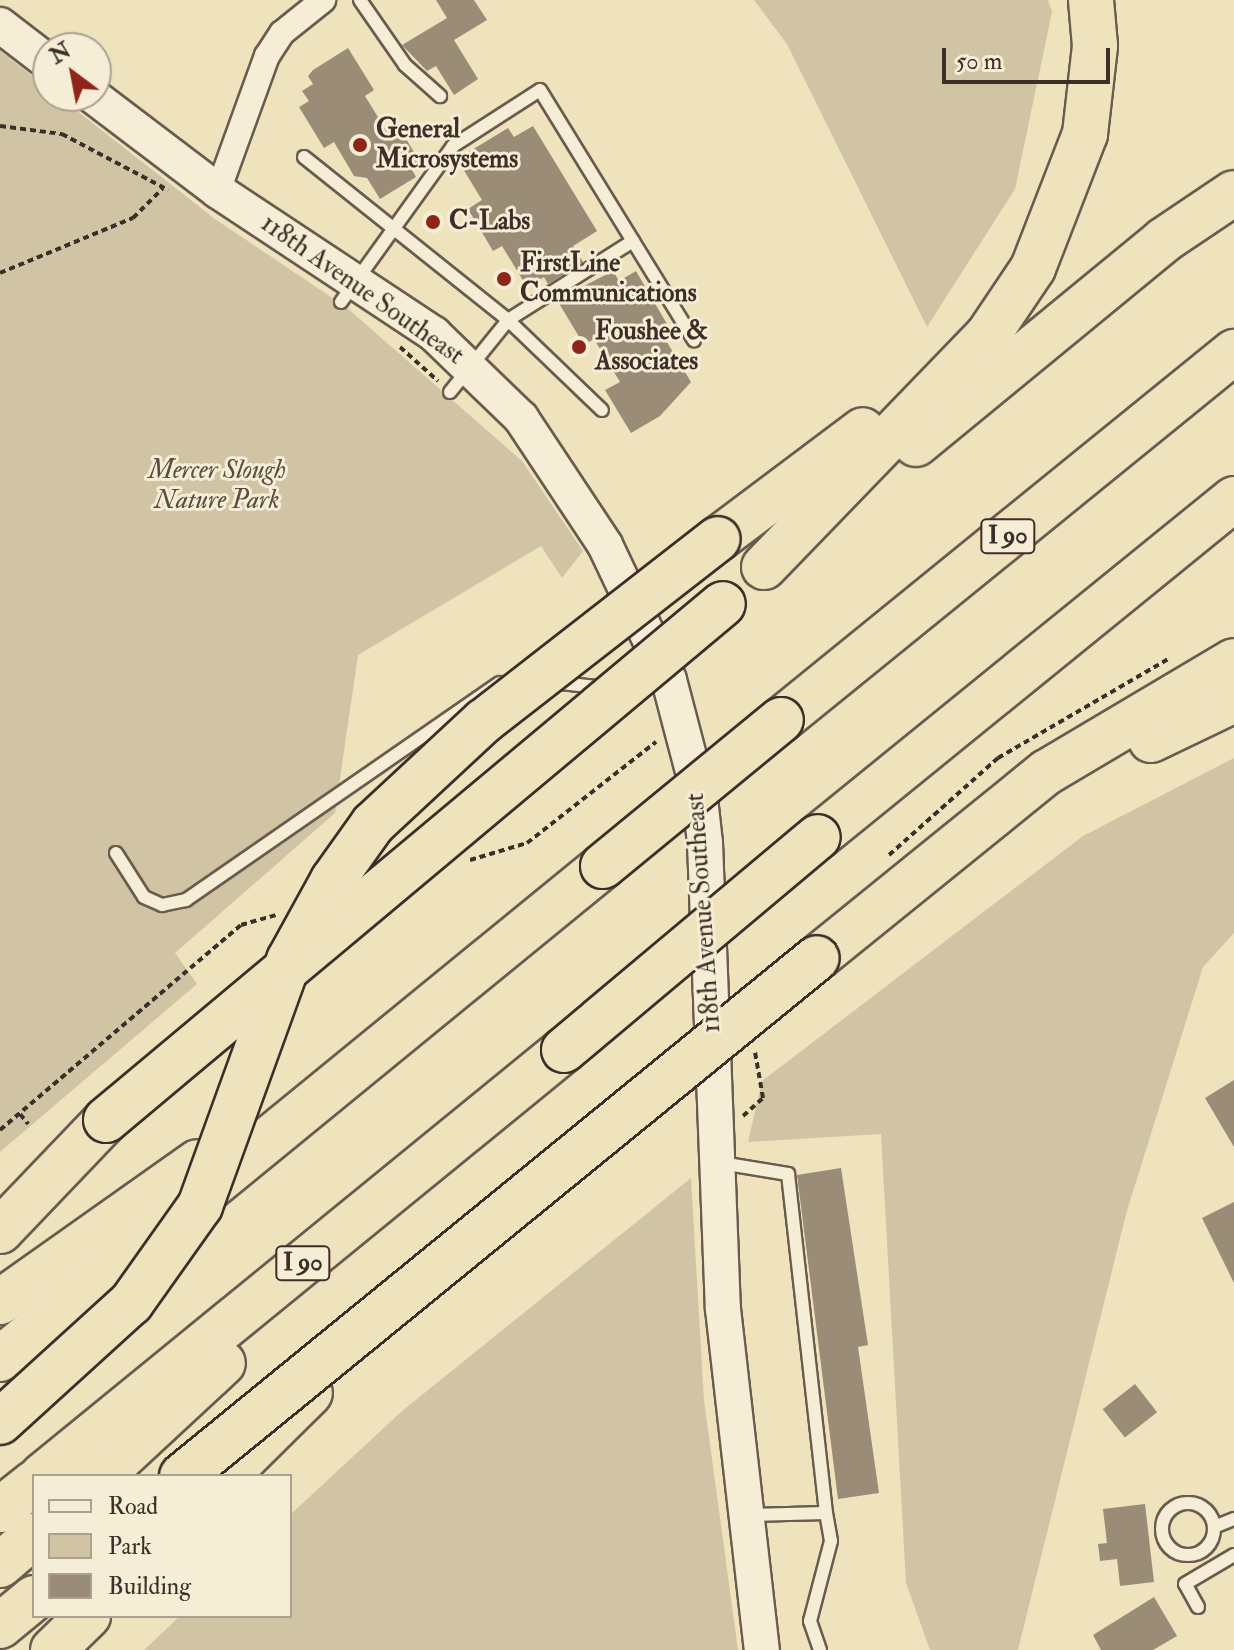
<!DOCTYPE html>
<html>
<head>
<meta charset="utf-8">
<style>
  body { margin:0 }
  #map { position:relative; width:1234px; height:1650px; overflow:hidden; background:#efe3be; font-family:"IM FELL Double Pica",serif }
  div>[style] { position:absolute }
  .green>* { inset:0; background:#d1c4a4 }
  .building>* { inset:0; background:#9a8c76; transform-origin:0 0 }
  .path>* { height:4px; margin-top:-2px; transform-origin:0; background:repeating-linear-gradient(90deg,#3d2e28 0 6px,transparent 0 10px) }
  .roads { filter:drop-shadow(2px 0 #6a5b4e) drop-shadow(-2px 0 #6a5b4e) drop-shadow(0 2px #6a5b4e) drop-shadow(0 -2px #6a5b4e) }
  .lane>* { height:12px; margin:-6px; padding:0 6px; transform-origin:6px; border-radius:6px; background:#f5edd5 }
  .lane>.ring { margin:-6px; padding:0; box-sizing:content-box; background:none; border:12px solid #f5edd5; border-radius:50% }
  .street>* { height:24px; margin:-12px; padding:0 12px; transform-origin:12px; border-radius:12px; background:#f5edd5 }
  .secondary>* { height:34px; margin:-17px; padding:0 17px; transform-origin:17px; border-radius:17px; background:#f5edd5 }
  .highway>* { height:44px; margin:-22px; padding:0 22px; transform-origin:22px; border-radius:22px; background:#efe3be }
  .bridges { filter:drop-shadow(2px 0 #3d2e28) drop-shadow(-2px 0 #3d2e28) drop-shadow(0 2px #3d2e28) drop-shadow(0 -2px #3d2e28) }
  .highway-bridge>* { height:44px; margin:-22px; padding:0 22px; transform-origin:22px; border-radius:22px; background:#efe3be }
  .dots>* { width:22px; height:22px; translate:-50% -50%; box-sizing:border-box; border:4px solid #f5edd5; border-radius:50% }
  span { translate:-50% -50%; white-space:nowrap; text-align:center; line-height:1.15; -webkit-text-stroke:6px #f5edd5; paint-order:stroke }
  .shield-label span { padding:2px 6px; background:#f5edd5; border:2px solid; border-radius:6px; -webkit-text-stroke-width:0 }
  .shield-label { font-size:24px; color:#3d2e28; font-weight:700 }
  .poi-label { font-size:26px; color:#3d2e28; font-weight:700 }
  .left { translate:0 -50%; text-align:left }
  .street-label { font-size:26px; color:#3d2e28 }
  .park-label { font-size:26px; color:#5b4c41; font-style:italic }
  .legend { position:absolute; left:32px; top:1474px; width:260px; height:144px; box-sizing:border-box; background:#f5edd5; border:2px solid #aba190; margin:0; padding:10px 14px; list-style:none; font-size:24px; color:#3d2e28 }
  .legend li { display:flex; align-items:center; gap:16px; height:40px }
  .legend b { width:40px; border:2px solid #aba190 }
  .north { position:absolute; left:32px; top:32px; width:80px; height:80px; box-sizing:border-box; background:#f5edd5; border:2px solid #aba190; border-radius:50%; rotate:328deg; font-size:22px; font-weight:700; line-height:32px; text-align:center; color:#3d2e28 }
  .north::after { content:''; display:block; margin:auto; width:28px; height:36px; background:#8f2418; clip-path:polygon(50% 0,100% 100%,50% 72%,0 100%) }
  .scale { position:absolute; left:942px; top:48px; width:168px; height:36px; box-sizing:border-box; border:4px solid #3d2e28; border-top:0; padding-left:10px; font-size:24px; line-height:28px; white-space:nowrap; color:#3d2e28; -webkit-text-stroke:6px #f5edd5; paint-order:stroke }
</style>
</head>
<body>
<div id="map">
  <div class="green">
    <div style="clip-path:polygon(754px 0,1048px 0,1052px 12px,1015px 189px,927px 327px,787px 44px)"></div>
    <div style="clip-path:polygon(0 51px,48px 88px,48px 96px,58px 96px,215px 219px,346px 307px,522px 461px,583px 551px,562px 578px,541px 546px,358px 655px,335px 813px,175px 953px,197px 984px,0 1152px)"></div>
    <div style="clip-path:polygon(1234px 758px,1234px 933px,1203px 967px,1126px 1214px,1018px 1650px,930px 1650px,906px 1583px,881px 1134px,748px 1142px,762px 1081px,1083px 836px)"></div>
    <div style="clip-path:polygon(691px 1178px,704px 1400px,738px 1650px,144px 1650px,180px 1616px,290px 1616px,290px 1515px,402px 1411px)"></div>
  </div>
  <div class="building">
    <div style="clip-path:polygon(436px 0,474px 0,487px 20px,454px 40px,478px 79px,454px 95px,436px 66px,427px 71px,402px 45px,447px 18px)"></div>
    <div style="clip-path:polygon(348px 48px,374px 90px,365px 96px,389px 135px,400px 129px,420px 162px,411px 168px,416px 177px,380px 199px,367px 178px,354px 176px,334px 142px,324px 148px,299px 107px,309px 101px,302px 91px,313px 84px,308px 76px,313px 70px)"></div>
    <div style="clip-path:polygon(533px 126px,597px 231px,573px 246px,583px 262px,548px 284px,544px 277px,527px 287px,502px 246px,493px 251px,468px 209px,482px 200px,457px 159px,508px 128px,514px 137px)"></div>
    <div style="clip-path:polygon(613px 271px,619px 281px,636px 271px,667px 324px,659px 329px,691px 382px,660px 416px,631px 433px,605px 390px,620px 382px,594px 339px,584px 345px,557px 300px)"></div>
    <div style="clip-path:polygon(1234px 1080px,1234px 1147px,1205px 1098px)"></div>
    <div style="clip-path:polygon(841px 1168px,868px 1345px,858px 1347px,879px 1493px,838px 1499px,797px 1175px)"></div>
    <div style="clip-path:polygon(1234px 1202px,1234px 1283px,1202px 1218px)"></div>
    <div style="left:1135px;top:1384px;width:36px;height:41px;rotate:52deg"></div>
    <div style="clip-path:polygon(1145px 1504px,1154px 1582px,1120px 1586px,1117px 1559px,1100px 1561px,1098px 1544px,1107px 1543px,1103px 1509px)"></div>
    <div style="clip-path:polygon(1154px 1597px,1177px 1636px,1153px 1650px,1101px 1650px,1093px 1635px)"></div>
  </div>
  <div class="path">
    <div style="left:0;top:126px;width:63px;rotate:7.4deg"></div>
    <div style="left:62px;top:134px;width:120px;rotate:27.8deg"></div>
    <div style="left:0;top:273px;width:144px;rotate:-22.5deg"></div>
    <div style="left:133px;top:218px;width:42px;rotate:-45deg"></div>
    <div style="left:400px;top:347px;width:51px;rotate:41.8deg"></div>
    <div style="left:889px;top:855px;width:146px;rotate:-41.7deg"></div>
    <div style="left:998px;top:758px;width:197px;rotate:-30.2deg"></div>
    <div style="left:470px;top:860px;width:59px;rotate:-16.6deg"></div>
    <div style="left:527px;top:843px;width:164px;rotate:-38.1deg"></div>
    <div style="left:20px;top:1114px;width:13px;rotate:51deg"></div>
    <div style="left:743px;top:1116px;width:27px;rotate:-42deg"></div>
    <div style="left:763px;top:1098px;width:47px;rotate:-99.9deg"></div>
    <div style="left:0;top:1130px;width:316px;rotate:-40.4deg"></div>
    <div style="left:241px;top:925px;width:36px;rotate:-16deg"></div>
  </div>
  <div class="roads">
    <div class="lane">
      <div style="left:360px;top:0;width:79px;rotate:55.3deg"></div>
      <div style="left:405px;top:65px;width:47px;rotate:41.5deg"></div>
      <div style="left:304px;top:157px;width:261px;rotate:38.6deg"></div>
      <div style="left:508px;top:320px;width:130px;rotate:43.8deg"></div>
      <div style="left:341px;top:302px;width:192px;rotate:-54.3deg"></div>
      <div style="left:453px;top:146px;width:103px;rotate:-32.8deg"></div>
      <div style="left:540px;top:90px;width:294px;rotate:58.4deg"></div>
      <div style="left:450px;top:392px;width:92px;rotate:-51.1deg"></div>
      <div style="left:508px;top:320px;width:148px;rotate:-32.3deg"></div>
      <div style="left:551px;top:682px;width:54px;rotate:6.3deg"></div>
      <div style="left:116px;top:853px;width:52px;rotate:57.5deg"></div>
      <div style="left:144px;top:897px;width:20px;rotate:24deg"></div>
      <div style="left:162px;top:905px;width:25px;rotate:-12deg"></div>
      <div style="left:186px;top:900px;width:381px;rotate:-34.7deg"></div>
      <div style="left:721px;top:1163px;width:68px;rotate:9.3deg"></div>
      <div style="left:788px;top:1174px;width:341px;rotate:83.6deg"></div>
      <div style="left:826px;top:1513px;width:76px;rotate:178.5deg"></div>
      <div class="ring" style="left:1162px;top:1503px;width:40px;height:40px"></div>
      <div style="left:1214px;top:1527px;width:22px;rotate:-22deg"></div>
      <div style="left:1198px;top:1607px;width:26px;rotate:-119deg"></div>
      <div style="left:1185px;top:1584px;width:57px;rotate:-30.6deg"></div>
      <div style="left:820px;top:1650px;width:31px;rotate:-109deg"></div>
      <div style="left:810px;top:1621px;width:83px;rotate:-75.3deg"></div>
      <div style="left:831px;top:1541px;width:28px;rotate:-100deg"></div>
    </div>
    <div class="street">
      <div style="left:218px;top:191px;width:144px;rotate:-70.1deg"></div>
      <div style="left:267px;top:56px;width:27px;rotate:-57deg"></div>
      <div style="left:282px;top:33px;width:53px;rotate:-38.8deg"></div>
    </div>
    <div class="secondary">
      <div style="left:0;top:25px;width:61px;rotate:37.6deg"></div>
      <div style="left:93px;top:96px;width:157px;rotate:37.2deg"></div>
      <div style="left:218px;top:191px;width:259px;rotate:33.5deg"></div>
      <div style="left:434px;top:334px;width:121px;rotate:44deg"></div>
      <div style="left:521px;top:418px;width:152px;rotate:56.5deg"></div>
      <div style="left:605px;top:545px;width:149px;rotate:64.6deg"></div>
      <div style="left:669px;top:680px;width:122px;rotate:75.3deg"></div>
      <div style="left:700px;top:798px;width:45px;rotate:83.7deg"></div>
      <div style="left:705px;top:843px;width:466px;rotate:87.8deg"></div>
      <div style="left:723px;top:1309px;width:343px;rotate:83.5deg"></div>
    </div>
    <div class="highway">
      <div style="left:916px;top:444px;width:321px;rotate:-39.4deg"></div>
      <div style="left:1164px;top:240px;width:84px;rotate:-33.9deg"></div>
      <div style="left:718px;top:539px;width:181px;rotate:-36.9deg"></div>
      <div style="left:764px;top:567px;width:322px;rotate:-46deg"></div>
      <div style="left:988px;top:335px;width:81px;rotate:-56.1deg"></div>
      <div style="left:1033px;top:268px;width:144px;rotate:-68.8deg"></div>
      <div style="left:1085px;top:134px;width:89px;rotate:-83.5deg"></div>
      <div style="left:1095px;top:46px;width:46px;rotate:-95deg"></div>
      <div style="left:781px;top:720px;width:584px;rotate:-39.09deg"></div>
      <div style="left:1151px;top:740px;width:92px;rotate:-25.7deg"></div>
      <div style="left:818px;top:837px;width:536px;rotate:-39.09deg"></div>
      <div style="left:817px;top:958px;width:296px;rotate:-39deg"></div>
      <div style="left:1047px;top:772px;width:217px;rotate:-30.7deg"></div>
      <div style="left:0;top:1231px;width:153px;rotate:-46.3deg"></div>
      <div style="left:0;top:1302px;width:242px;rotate:-35.3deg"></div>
      <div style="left:0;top:1359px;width:779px;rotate:-39.27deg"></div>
      <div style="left:42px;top:1476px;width:674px;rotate:-39.22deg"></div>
      <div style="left:101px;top:1476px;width:166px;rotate:-42.8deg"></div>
      <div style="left:226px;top:1476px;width:118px;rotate:-44.7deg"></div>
      <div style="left:0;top:1510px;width:43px;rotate:-38.5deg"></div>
      <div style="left:0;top:1565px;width:45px;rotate:-40.5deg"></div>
      <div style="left:0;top:1626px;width:44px;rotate:-39.5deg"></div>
      <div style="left:53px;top:1650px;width:49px;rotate:-44.2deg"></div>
    </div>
  </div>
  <div class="bridges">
    <div class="highway-bridge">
      <div style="left:603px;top:866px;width:230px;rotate:-39.4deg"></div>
      <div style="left:564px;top:1050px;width:331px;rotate:-40deg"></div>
      <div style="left:106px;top:1120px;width:804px;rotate:-39.91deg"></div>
      <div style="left:0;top:1422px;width:177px;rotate:-42.3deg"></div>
      <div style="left:131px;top:1303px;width:119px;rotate:-54.6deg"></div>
      <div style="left:200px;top:1206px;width:262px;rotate:-70.1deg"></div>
      <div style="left:289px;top:960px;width:91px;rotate:-61.2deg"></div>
      <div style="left:333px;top:880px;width:69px;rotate:-54.5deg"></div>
      <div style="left:373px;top:824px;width:151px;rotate:-42.9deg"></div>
      <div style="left:484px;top:721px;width:296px;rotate:-37.9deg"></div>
      <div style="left:182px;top:1476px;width:819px;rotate:-39.21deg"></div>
    </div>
  </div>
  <div class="dots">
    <div style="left:360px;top:145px;background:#8f2418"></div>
    <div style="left:433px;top:222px;background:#8f2418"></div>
    <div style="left:504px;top:279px;background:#8f2418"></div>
    <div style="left:579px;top:347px;background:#8f2418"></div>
  </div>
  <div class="shield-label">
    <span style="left:1008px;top:536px">I 90</span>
    <span style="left:303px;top:1263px">I 90</span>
  </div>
  <div class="poi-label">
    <span class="left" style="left:376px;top:145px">General<br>Microsystems</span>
    <span class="left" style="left:449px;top:222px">C-Labs</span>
    <span class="left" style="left:520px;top:279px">FirstLine<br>Communications</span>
    <span class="left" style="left:595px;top:347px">Foushee &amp;<br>Associates</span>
  </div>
  <div class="street-label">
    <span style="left:362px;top:290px;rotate:35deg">118th Avenue Southeast</span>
    <span style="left:704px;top:913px;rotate:-94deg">118th Avenue Southeast</span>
  </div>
  <div class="park-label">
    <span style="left:217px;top:486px">Mercer Slough<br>Nature Park</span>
  </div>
  <ul class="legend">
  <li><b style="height:10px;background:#f5edd5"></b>Road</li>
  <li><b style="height:22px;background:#d1c4a4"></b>Park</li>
  <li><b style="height:22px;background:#9a8c76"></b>Building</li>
  </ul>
  <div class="north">N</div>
  <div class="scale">50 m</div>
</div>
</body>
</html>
